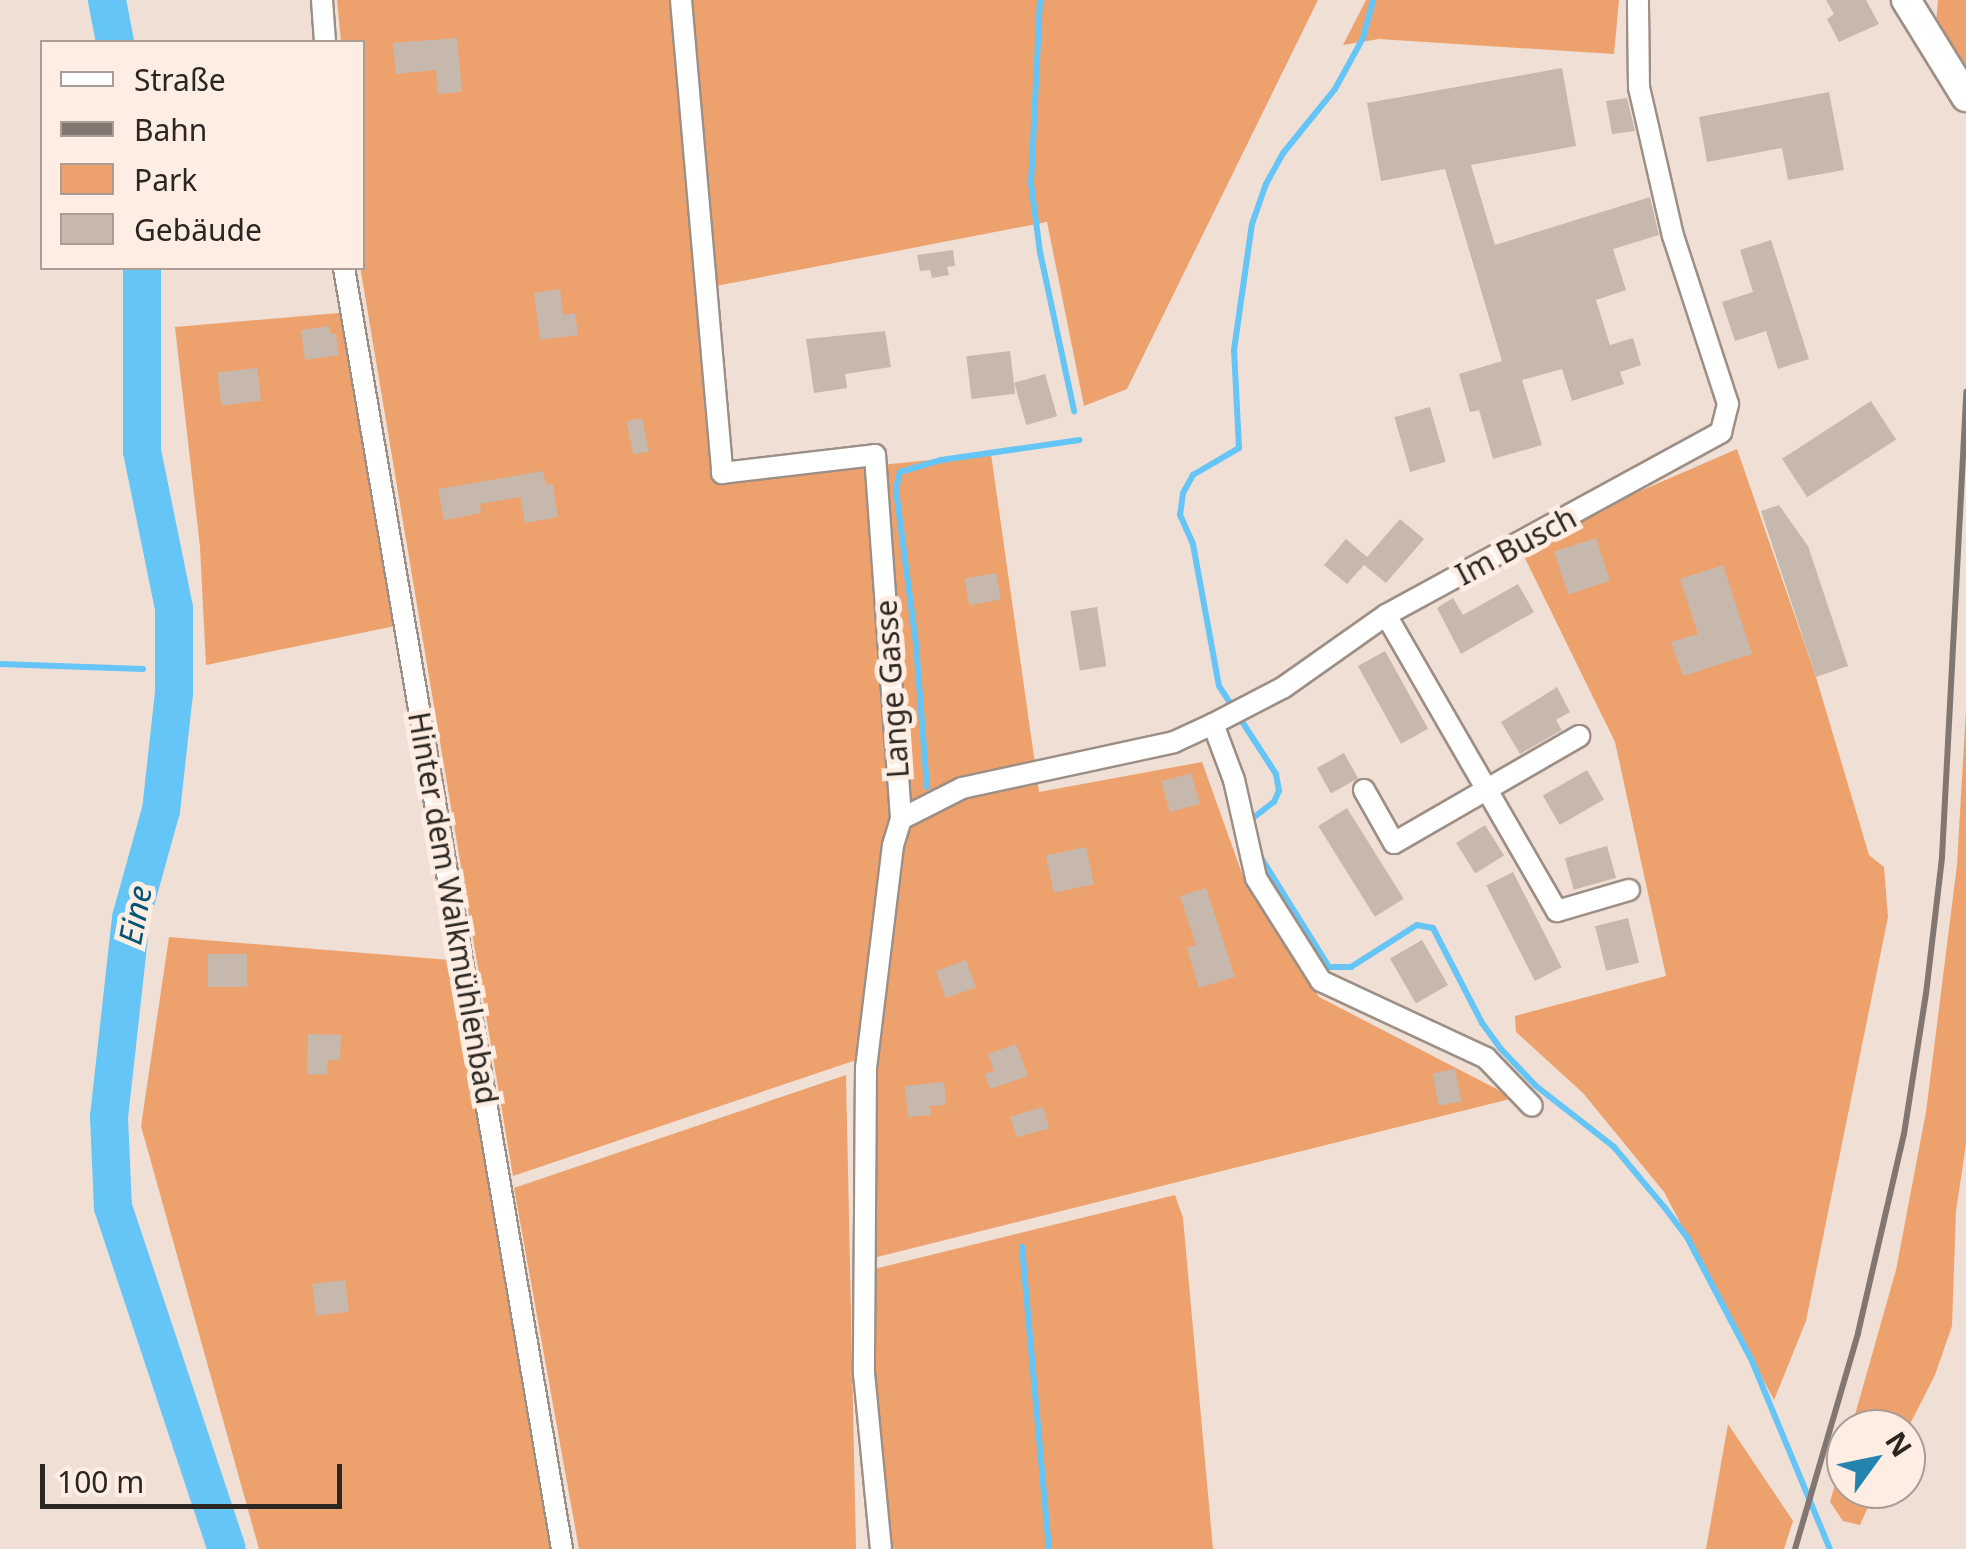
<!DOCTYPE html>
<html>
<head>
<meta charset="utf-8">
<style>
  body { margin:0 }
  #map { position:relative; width:1966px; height:1549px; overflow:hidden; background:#f0dfd5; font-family:"Noto Sans",sans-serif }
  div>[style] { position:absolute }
  .green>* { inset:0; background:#eda26e }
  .stream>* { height:6px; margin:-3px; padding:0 3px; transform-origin:3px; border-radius:3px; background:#65c5f6 }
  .river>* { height:38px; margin:-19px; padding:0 19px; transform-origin:19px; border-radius:19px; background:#65c5f6 }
  .building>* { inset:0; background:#c7b8ad; transform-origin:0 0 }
  .roads { filter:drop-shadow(2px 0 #9d8f85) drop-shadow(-2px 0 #9d8f85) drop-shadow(0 2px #9d8f85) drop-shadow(0 -2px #9d8f85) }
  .street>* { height:20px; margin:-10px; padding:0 10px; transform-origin:10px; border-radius:10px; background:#fff }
  .secondary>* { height:28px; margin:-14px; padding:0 14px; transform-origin:14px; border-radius:14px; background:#fff }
  .rail>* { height:6px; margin:-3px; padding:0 3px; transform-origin:3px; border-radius:3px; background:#827770 }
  span { translate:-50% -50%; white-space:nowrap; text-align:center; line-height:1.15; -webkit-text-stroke:10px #fdede2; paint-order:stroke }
  .street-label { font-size:30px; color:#2c2622 }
  .water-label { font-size:32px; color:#025575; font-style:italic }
  .legend { position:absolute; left:40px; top:40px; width:325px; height:230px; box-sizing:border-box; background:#fdede2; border:2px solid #a99d95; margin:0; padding:12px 18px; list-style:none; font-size:30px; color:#2c2622 }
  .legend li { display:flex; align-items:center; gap:20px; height:50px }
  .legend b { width:50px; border:2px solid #a99d95 }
  .north { position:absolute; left:1826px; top:1409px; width:100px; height:100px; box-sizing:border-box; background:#fdede2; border:2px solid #a99d95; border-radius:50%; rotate:57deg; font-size:28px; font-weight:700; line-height:40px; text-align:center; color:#2c2622 }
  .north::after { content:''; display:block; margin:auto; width:35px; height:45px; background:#2384af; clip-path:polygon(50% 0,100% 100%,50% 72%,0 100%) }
  .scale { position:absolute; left:40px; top:1464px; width:302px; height:45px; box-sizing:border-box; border:5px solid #2c2622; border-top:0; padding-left:12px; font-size:30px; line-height:35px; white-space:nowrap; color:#2c2622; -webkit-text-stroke:8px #fdede2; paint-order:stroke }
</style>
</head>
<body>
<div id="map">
  <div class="green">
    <div style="clip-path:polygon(337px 0,1318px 0,1127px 389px,1084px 406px,1047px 222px,700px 289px,718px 481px,991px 454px,1039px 792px,1202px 762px,1244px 879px,1319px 997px,1514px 1098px,873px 1258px,874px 1054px,513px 1176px,361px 272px,362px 42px,341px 42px)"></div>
    <div style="clip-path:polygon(1366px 0,1619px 0,1614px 54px,1379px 39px,1343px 45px)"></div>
    <div style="clip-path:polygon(1938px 0,1966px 0,1966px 76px,1936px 24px)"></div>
    <div style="clip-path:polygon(351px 312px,405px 624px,206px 665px,200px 547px,175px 327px)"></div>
    <div style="clip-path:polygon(1737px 449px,1816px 677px,1869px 855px,1884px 867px,1888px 917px,1806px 1321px,1774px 1400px,1664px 1192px,1583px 1093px,1516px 1032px,1515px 1016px,1666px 976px,1615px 742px,1518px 544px)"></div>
    <div style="clip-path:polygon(1966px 708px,1966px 1144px,1956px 1211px,1952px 1326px,1935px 1375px,1906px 1432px,1851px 1429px,1896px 1270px,1926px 1112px,1957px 865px)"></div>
    <div style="clip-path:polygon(169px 937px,462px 961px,562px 1549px,259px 1549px,141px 1126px)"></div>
    <div style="clip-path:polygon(846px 1075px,856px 1549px,579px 1549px,514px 1188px)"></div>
    <div style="clip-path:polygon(1175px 1195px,1183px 1218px,1213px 1549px,881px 1549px,862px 1272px)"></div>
    <div style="clip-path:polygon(1728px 1424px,1793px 1521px,1784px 1549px,1706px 1549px)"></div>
    <div style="clip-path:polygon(1846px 1446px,1846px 1489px,1876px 1489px,1860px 1525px,1843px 1521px,1830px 1502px)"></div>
  </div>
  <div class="stream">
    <div style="left:1040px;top:0;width:183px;rotate:92.8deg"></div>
    <div style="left:1031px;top:183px;width:70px;rotate:82.6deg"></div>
    <div style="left:1040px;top:252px;width:163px;rotate:77.9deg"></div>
    <div style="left:0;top:664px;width:143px;rotate:2deg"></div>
    <div style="left:927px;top:787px;width:143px;rotate:-94.4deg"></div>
    <div style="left:916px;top:644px;width:156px;rotate:-97.4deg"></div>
    <div style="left:896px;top:489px;width:17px;rotate:-77deg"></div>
    <div style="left:900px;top:472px;width:43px;rotate:-16.3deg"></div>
    <div style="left:941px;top:460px;width:140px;rotate:-8.2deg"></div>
    <div style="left:1248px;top:822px;width:33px;rotate:-38deg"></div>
    <div style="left:1274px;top:802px;width:12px;rotate:-66deg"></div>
    <div style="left:1279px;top:791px;width:17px;rotate:-100deg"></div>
    <div style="left:1276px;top:774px;width:105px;rotate:-122.9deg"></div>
    <div style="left:1219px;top:686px;width:144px;rotate:-100.4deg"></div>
    <div style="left:1193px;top:544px;width:32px;rotate:-114deg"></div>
    <div style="left:1180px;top:515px;width:22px;rotate:-82deg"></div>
    <div style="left:1183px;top:493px;width:21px;rotate:-61deg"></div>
    <div style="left:1193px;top:475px;width:53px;rotate:-30.4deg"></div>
    <div style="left:1239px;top:448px;width:98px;rotate:-92.9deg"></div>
    <div style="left:1234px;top:350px;width:127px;rotate:-81.9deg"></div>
    <div style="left:1252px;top:224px;width:42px;rotate:-70.7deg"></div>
    <div style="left:1266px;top:184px;width:37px;rotate:-61deg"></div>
    <div style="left:1284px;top:152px;width:81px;rotate:-51deg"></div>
    <div style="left:1335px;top:89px;width:58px;rotate:-61.2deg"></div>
    <div style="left:1363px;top:38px;width:39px;rotate:-75deg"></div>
    <div style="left:1260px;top:856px;width:131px;rotate:58.1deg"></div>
    <div style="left:1329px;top:967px;width:22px"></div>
    <div style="left:1351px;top:967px;width:78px;rotate:-32.5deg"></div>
    <div style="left:1417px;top:925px;width:16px;rotate:11deg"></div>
    <div style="left:1433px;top:928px;width:107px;rotate:62.7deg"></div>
    <div style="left:1482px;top:1023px;width:31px;rotate:54deg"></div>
    <div style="left:1500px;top:1048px;width:52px;rotate:46.5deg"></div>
    <div style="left:1536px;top:1086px;width:99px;rotate:38deg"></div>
    <div style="left:1614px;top:1147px;width:80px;rotate:50.1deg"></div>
    <div style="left:1665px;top:1208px;width:39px;rotate:53deg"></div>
    <div style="left:1688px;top:1239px;width:138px;rotate:62.3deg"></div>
    <div style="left:1752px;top:1361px;width:204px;rotate:67.5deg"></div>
    <div style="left:1022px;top:1247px;width:303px;rotate:84.9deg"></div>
  </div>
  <div class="river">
    <div style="left:107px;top:0;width:43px;rotate:79.2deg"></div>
    <div style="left:142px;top:268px;width:183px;rotate:90deg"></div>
    <div style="left:142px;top:451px;width:160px;rotate:78.5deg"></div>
    <div style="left:174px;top:608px;width:85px;rotate:90deg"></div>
    <div style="left:174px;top:693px;width:118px;rotate:96.3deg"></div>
    <div style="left:161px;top:810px;width:112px;rotate:105.5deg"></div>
    <div style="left:131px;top:918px;width:200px;rotate:96.3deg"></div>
    <div style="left:109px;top:1117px;width:90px;rotate:87.5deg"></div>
    <div style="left:113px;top:1207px;width:360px;rotate:71.6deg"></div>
  </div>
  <div class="building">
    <div style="clip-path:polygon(1826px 0,1866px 0,1879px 24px,1839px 42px,1827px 19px,1834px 14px)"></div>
    <div style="clip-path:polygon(457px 38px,462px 92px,438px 94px,436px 70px,396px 74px,393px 43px)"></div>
    <div style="clip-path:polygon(1562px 68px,1576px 146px,1471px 165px,1495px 245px,1650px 197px,1659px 235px,1613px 249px,1626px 290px,1596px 300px,1610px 345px,1633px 338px,1641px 365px,1620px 372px,1624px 384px,1572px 401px,1562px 369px,1522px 380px,1542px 445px,1493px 459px,1479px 410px,1470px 412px,1459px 374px,1502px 361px,1445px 169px,1381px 181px,1367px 103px)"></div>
    <div style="clip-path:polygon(1829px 92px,1844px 170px,1788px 180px,1782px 148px,1707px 162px,1699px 117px)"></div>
    <div style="clip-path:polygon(1627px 98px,1635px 131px,1612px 134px,1606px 101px)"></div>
    <div style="clip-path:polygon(1771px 240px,1809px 359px,1778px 369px,1766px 331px,1735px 341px,1722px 302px,1753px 292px,1740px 250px)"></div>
    <div style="clip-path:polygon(953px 250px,955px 266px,947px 267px,949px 275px,932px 278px,930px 270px,920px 271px,917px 255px)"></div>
    <div style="clip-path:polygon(560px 289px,563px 315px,575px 313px,578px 335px,540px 340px,534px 293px)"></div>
    <div style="clip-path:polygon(329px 326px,331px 334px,336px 334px,339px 355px,305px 360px,301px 330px)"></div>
    <div style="clip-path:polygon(885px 331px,891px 367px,845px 374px,847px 388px,814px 393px,806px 339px)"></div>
    <div style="left:1010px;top:351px;width:43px;height:44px;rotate:83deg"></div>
    <div style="left:257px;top:368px;width:33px;height:40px;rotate:83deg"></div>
    <div style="left:1045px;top:374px;width:44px;height:32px;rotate:74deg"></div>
    <div style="left:1871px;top:401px;width:46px;height:106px;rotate:57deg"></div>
    <div style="left:1430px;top:407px;width:57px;height:37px;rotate:74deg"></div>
    <div style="left:642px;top:418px;width:34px;height:16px;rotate:78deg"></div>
    <div style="clip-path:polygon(543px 471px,546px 485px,553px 484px,558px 517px,525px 523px,520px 497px,480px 504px,481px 513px,444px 520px,438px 489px)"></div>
    <div style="clip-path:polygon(1779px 505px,1808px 546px,1848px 666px,1816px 677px,1761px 511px)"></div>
    <div style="clip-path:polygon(1400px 519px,1424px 539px,1386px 583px,1364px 565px,1347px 584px,1324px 565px,1346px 539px,1367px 557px)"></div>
    <div style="left:1596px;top:538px;width:45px;height:44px;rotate:72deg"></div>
    <div style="clip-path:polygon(1723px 565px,1752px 654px,1683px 676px,1671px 642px,1698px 634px,1680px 579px)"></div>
    <div style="left:996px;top:573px;width:27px;height:32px;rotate:80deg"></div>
    <div style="clip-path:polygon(1518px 584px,1534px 612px,1461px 654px,1437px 608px,1453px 598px,1463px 615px)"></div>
    <div style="left:1097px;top:607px;width:60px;height:27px;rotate:81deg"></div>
    <div style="left:1385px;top:651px;width:89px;height:31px;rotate:61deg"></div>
    <div style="clip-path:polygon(1557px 687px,1570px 712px,1556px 720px,1562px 730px,1520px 754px,1501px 722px)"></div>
    <div style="left:1344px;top:753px;width:29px;height:31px;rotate:61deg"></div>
    <div style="left:1587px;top:770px;width:34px;height:51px;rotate:60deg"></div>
    <div style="left:1191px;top:773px;width:32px;height:31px;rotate:74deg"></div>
    <div style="left:1347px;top:808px;width:107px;height:34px;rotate:58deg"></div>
    <div style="left:1485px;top:825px;width:36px;height:34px;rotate:58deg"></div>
    <div style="left:1607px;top:846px;width:33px;height:44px;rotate:74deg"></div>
    <div style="left:1086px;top:847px;width:38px;height:41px;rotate:78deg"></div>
    <div style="left:1513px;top:872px;width:107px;height:30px;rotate:63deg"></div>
    <div style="clip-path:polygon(1206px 888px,1235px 977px,1199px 988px,1187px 948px,1196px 945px,1180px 896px)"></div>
    <div style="left:1628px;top:918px;width:46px;height:34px;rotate:76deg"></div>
    <div style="left:1422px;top:940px;width:52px;height:37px;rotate:60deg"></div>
    <div style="left:208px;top:954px;width:39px;height:33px"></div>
    <div style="left:966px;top:960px;width:29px;height:32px;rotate:70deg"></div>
    <div style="clip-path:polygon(308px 1034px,341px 1035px,340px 1060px,328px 1060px,327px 1075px,307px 1074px)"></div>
    <div style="clip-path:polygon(1016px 1044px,1028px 1076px,990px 1089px,985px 1074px,994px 1071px,988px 1054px)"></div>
    <div style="left:1455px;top:1069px;width:33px;height:23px;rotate:79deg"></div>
    <div style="clip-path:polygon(944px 1082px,946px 1105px,930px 1106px,931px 1115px,908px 1117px,905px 1086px)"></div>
    <div style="left:1043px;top:1107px;width:22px;height:34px;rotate:74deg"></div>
    <div style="left:345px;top:1280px;width:32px;height:33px;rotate:83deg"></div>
  </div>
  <div class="roads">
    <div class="street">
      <div style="left:322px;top:0;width:42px;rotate:85.9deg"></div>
      <div style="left:681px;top:0;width:475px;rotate:85deg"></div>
      <div style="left:722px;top:473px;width:154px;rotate:-6.7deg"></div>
      <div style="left:875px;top:455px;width:365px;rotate:85.9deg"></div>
      <div style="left:901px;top:819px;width:27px;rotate:107deg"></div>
      <div style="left:893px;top:845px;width:224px;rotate:96.9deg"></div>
      <div style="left:866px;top:1067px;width:306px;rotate:90.4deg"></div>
      <div style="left:864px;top:1373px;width:177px;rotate:84.5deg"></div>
      <div style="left:344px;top:268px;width:1299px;rotate:80.34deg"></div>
      <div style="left:1386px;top:615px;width:342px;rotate:60deg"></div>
      <div style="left:1557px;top:911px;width:75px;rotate:-16.3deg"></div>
      <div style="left:1213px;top:724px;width:60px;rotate:69.4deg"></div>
      <div style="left:1234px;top:780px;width:100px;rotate:77.3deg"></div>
      <div style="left:1256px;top:878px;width:122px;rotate:57.7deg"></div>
      <div style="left:1321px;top:981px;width:182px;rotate:25deg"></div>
      <div style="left:1486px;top:1058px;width:66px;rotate:46.2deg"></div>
      <div style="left:1364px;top:790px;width:61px;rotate:60.5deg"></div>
      <div style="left:1394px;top:843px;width:214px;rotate:-30deg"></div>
      <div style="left:901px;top:819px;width:68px;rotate:-26.9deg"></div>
      <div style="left:962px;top:788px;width:217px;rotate:-12.2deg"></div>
      <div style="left:1174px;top:742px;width:43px;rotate:-24.8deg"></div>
      <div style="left:1213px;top:724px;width:80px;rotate:-27.5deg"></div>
      <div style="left:1284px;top:687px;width:125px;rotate:-35.2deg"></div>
      <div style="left:1386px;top:615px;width:382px;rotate:-28.6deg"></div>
      <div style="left:1721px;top:432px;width:29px;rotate:-76deg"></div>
      <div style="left:1728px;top:404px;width:177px;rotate:-108.1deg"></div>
      <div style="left:1673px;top:236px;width:152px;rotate:-102.9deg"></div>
      <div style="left:1639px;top:88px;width:88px;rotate:-90.7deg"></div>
    </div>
    <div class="secondary">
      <div style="left:1906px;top:0;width:114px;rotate:58.3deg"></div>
    </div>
  </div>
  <div class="rail">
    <div style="left:1795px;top:1549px;width:225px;rotate:-73.7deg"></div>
    <div style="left:1858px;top:1333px;width:204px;rotate:-77deg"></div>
    <div style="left:1904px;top:1134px;width:142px;rotate:-81.1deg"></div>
    <div style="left:1926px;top:994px;width:138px;rotate:-83.3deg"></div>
    <div style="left:1942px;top:857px;width:466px;rotate:-87deg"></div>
  </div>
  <div class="street-label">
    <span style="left:1516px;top:546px;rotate:-28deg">Im Busch</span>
    <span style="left:892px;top:689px;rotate:-94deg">Lange Gasse</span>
    <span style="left:453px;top:908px;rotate:80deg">Hinter dem Walkmühlenbad</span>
  </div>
  <div class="water-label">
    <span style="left:135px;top:915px;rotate:-79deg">Eine</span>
  </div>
  <ul class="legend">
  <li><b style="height:12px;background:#fff"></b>Straße</li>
  <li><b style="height:12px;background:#827770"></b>Bahn</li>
  <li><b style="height:28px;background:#eda26e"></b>Park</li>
  <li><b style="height:28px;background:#c7b8ad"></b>Gebäude</li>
  </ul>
  <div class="north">N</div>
  <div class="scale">100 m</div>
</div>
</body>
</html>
